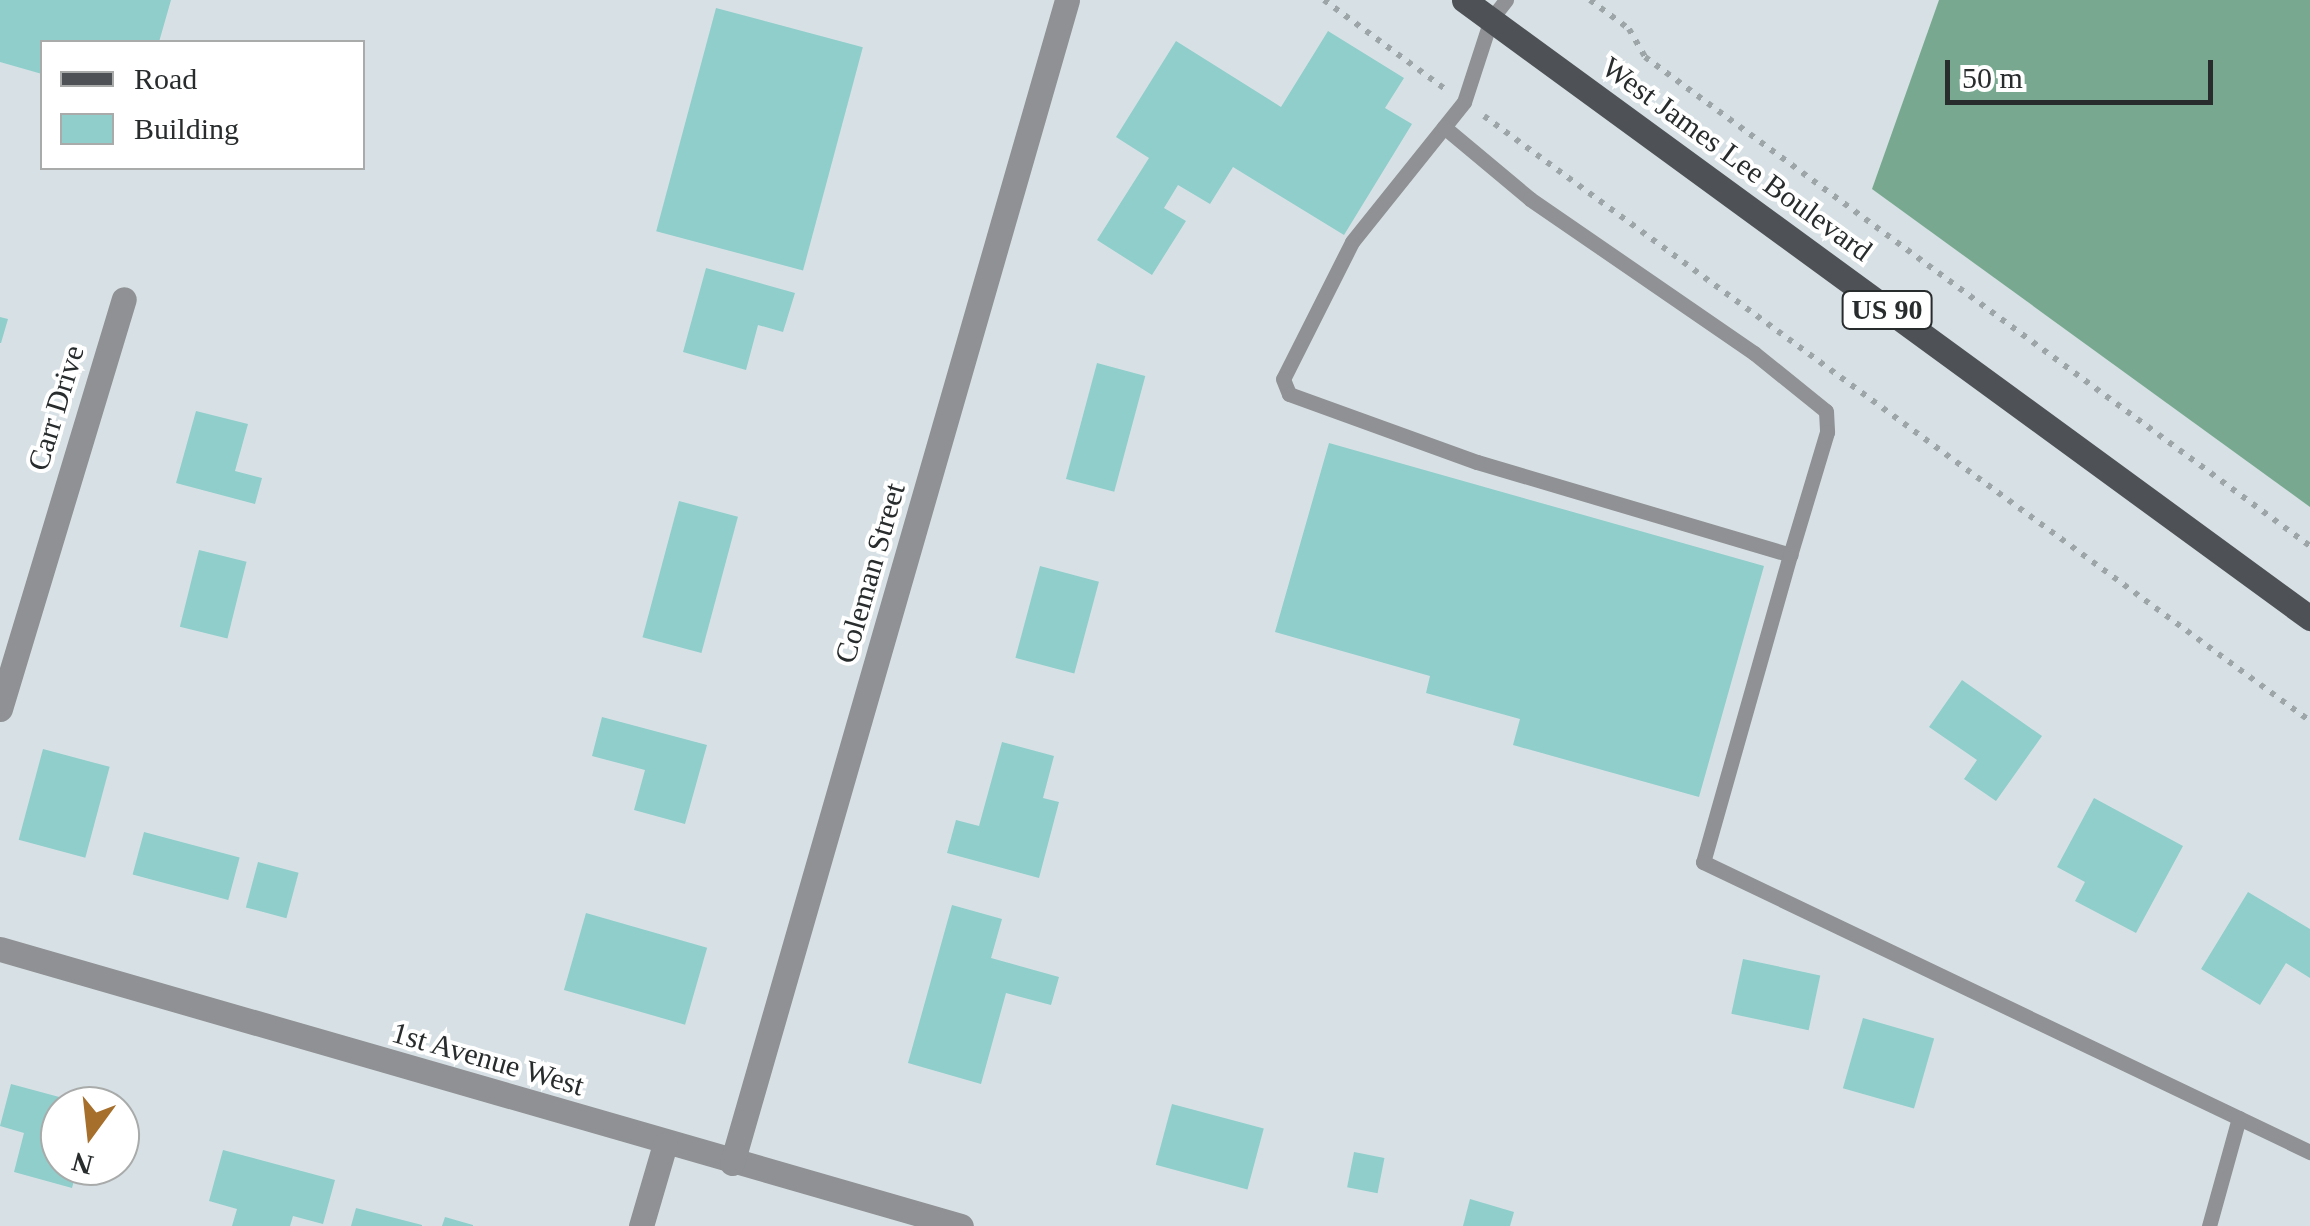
<!DOCTYPE html>
<html>
<head>
<meta charset="utf-8">
<style>
  body { margin:0 }
  #map { position:relative; width:2310px; height:1226px; overflow:hidden; background:#d7e1e5; font-family:Georgia,serif }
  div>[style] { position:absolute }
  .forest>* { inset:0; background:#78a990 }
  .building>* { inset:0; background:#8fcecb; transform-origin:0 0 }
  .path>* { height:6px; margin-top:-3px; transform-origin:0; background:repeating-linear-gradient(90deg,#9da5a8 0 5px,transparent 0 13px) }
  .service>* { height:15px; margin:-7.5px; padding:0 7.5px; transform-origin:7.5px; border-radius:7.5px; background:#8f9194 }
  .minor>* { height:25px; margin:-12.5px; padding:0 12.5px; transform-origin:12.5px; border-radius:12.5px; background:#8f9194 }
  .primary>* { height:25px; margin:-12.5px; padding:0 12.5px; transform-origin:12.5px; border-radius:12.5px; background:#4e5257 }
  span { translate:-50% -50%; white-space:nowrap; text-align:center; line-height:1.15; -webkit-text-stroke:8px #fff; paint-order:stroke }
  .shield-label span { padding:2px 8px; background:#fff; border:2px solid; border-radius:8px; -webkit-text-stroke-width:0 }
  .shield-label { font-size:28px; color:#282c2d; font-weight:700 }
  .street-label { font-size:30px; color:#282c2d }
  .legend { position:absolute; left:40px; top:40px; width:325px; height:130px; box-sizing:border-box; background:#fff; border:2px solid #a9abab; margin:0; padding:12px 18px; list-style:none; font-size:30px; color:#282c2d }
  .legend li { display:flex; align-items:center; gap:20px; height:50px }
  .legend b { width:50px; border:2px solid #a9abab }
  .north { position:absolute; left:40px; top:1086px; width:100px; height:100px; box-sizing:border-box; background:#fff; border:2px solid #a9abab; border-radius:50%; rotate:195deg; font-size:28px; font-weight:700; line-height:40px; text-align:center; color:#282c2d }
  .north::after { content:''; display:block; margin:auto; width:35px; height:45px; background:#a76f2c; clip-path:polygon(50% 0,100% 100%,50% 72%,0 100%) }
  .scale { position:absolute; left:1945px; top:60px; width:268px; height:45px; box-sizing:border-box; border:5px solid #282c2d; border-top:0; padding-left:12px; font-size:30px; line-height:35px; white-space:nowrap; color:#282c2d; -webkit-text-stroke:8px #fff; paint-order:stroke }
</style>
</head>
<body>
<div id="map">
  <div class="forest">
    <div style="clip-path:polygon(1939px 0,2310px 0,2310px 507px,1872px 189px)"></div>
  </div>
  <div class="building">
    <div style="clip-path:polygon(0 0,171px 0,159px 42px,42px 42px,42px 74px,0 62px)"></div>
    <div style="left:716px;top:8px;width:152px;height:231px;rotate:15deg"></div>
    <div style="clip-path:polygon(1328px 31px,1404px 78px,1385px 108px,1412px 124px,1344px 235px,1233px 167px,1210px 204px,1178px 185px,1164px 208px,1186px 221px,1152px 275px,1097px 240px,1149px 158px,1116px 137px,1176px 41px,1281px 107px)"></div>
    <div style="clip-path:polygon(706px 268px,795px 293px,783px 332px,758px 325px,746px 370px,683px 352px)"></div>
    <div style="clip-path:polygon(0 317px,8px 319px,1px 343px,0 343px)"></div>
    <div style="left:1097px;top:363px;width:50px;height:120px;rotate:15deg"></div>
    <div style="clip-path:polygon(196px 411px,248px 424px,235px 471px,262px 478px,255px 504px,176px 483px)"></div>
    <div style="clip-path:polygon(1329px 443px,1764px 566px,1699px 797px,1513px 745px,1520px 719px,1426px 693px,1430px 676px,1275px 632px)"></div>
    <div style="left:679px;top:501px;width:61px;height:141px;rotate:15deg"></div>
    <div style="left:199px;top:550px;width:49px;height:79px;rotate:14deg"></div>
    <div style="left:1040px;top:566px;width:61px;height:95px;rotate:15deg"></div>
    <div style="clip-path:polygon(1962px 680px,2042px 736px,1996px 801px,1964px 779px,1977px 760px,1929px 727px)"></div>
    <div style="clip-path:polygon(602px 717px,707px 745px,685px 824px,634px 810px,645px 770px,592px 756px)"></div>
    <div style="clip-path:polygon(1002px 742px,1054px 756px,1043px 798px,1059px 802px,1039px 878px,947px 853px,956px 820px,979px 826px)"></div>
    <div style="left:43px;top:749px;width:69px;height:94px;rotate:15deg"></div>
    <div style="clip-path:polygon(2094px 798px,2183px 846px,2136px 933px,2075px 901px,2085px 882px,2057px 867px)"></div>
    <div style="left:144px;top:832px;width:99px;height:44px;rotate:15deg"></div>
    <div style="left:258px;top:862px;width:42px;height:47px;rotate:15deg"></div>
    <div style="clip-path:polygon(2248px 892px,2310px 929px,2310px 978px,2286px 963px,2260px 1005px,2201px 969px)"></div>
    <div style="clip-path:polygon(952px 905px,1002px 919px,991px 958px,1059px 977px,1051px 1005px,1006px 993px,981px 1084px,908px 1063px)"></div>
    <div style="left:586px;top:913px;width:126px;height:80px;rotate:16deg"></div>
    <div style="left:1743px;top:959px;width:79px;height:56px;rotate:12deg"></div>
    <div style="left:1863px;top:1018px;width:74px;height:73px;rotate:16deg"></div>
    <div style="clip-path:polygon(11px 1084px,89px 1105px,60px 1106px,60px 1166px,78px 1166px,72px 1188px,14px 1172px,24px 1133px,0 1126px)"></div>
    <div style="left:1172px;top:1104px;width:95px;height:63px;rotate:15deg"></div>
    <div style="clip-path:polygon(223px 1150px,335px 1180px,323px 1224px,293px 1216px,290px 1226px,232px 1226px,237px 1209px,209px 1201px)"></div>
    <div style="left:1354px;top:1152px;width:31px;height:36px;rotate:11deg"></div>
    <div style="clip-path:polygon(1470px 1199px,1514px 1212px,1510px 1226px,1463px 1226px)"></div>
    <div style="clip-path:polygon(356px 1208px,422px 1225px,422px 1226px,351px 1226px)"></div>
    <div style="clip-path:polygon(445px 1217px,473px 1225px,473px 1226px,442px 1226px)"></div>
  </div>
  <div class="path">
    <div style="left:1324px;top:0;width:150px;rotate:36.3deg"></div>
    <div style="left:1590px;top:0;width:49px;rotate:36.6deg"></div>
    <div style="left:1629px;top:29px;width:32px;rotate:60deg"></div>
    <div style="left:1645px;top:57px;width:825px;rotate:36.33deg"></div>
    <div style="left:1484px;top:116px;width:1024px;rotate:36.22deg"></div>
  </div>
  <div class="service">
    <div style="left:1506px;top:0;width:24px;rotate:128deg"></div>
    <div style="left:1491px;top:19px;width:87px;rotate:108deg"></div>
    <div style="left:1464px;top:102px;width:179px;rotate:128.7deg"></div>
    <div style="left:1352px;top:242px;width:153px;rotate:116.7deg"></div>
    <div style="left:1283px;top:379px;width:16px;rotate:68deg"></div>
    <div style="left:1289px;top:394px;width:200px;rotate:19.9deg"></div>
    <div style="left:1477px;top:462px;width:327px;rotate:16.5deg"></div>
    <div style="left:1790px;top:555px;width:319px;rotate:105.8deg"></div>
    <div style="left:1703px;top:862px;width:673px;rotate:25.54deg"></div>
    <div style="left:1444px;top:127px;width:112px;rotate:39.9deg"></div>
    <div style="left:1530px;top:199px;width:272px;rotate:34.5deg"></div>
    <div style="left:1754px;top:353px;width:92px;rotate:38.9deg"></div>
    <div style="left:1826px;top:411px;width:21px;rotate:87deg"></div>
    <div style="left:1827px;top:432px;width:128px;rotate:106.7deg"></div>
    <div style="left:2209px;top:1226px;width:112px;rotate:-74.5deg"></div>
  </div>
  <div class="minor">
    <div style="left:0;top:709px;width:428px;rotate:-73.2deg"></div>
    <div style="left:0;top:949px;width:1000px;rotate:16.08deg"></div>
    <div style="left:732px;top:1163px;width:1210px;rotate:-73.93deg"></div>
    <div style="left:641px;top:1226px;width:85px;rotate:-73.7deg"></div>
  </div>
  <div class="primary">
    <div style="left:1464px;top:0;width:1048px;rotate:36.15deg"></div>
  </div>
  <div class="shield-label">
    <span style="left:1887px;top:310px">US 90</span>
  </div>
  <div class="street-label">
    <span style="left:1737px;top:159px;rotate:36deg">West James Lee Boulevard</span>
    <span style="left:56px;top:408px;rotate:-73deg">Carr Drive</span>
    <span style="left:870px;top:573px;rotate:-74deg">Coleman Street</span>
    <span style="left:488px;top:1059px;rotate:16deg">1st Avenue West</span>
  </div>
  <ul class="legend">
  <li><b style="height:12px;background:#4e5257"></b>Road</li>
  <li><b style="height:28px;background:#8fcecb"></b>Building</li>
  </ul>
  <div class="north">N</div>
  <div class="scale">50 m</div>
</div>
</body>
</html>
